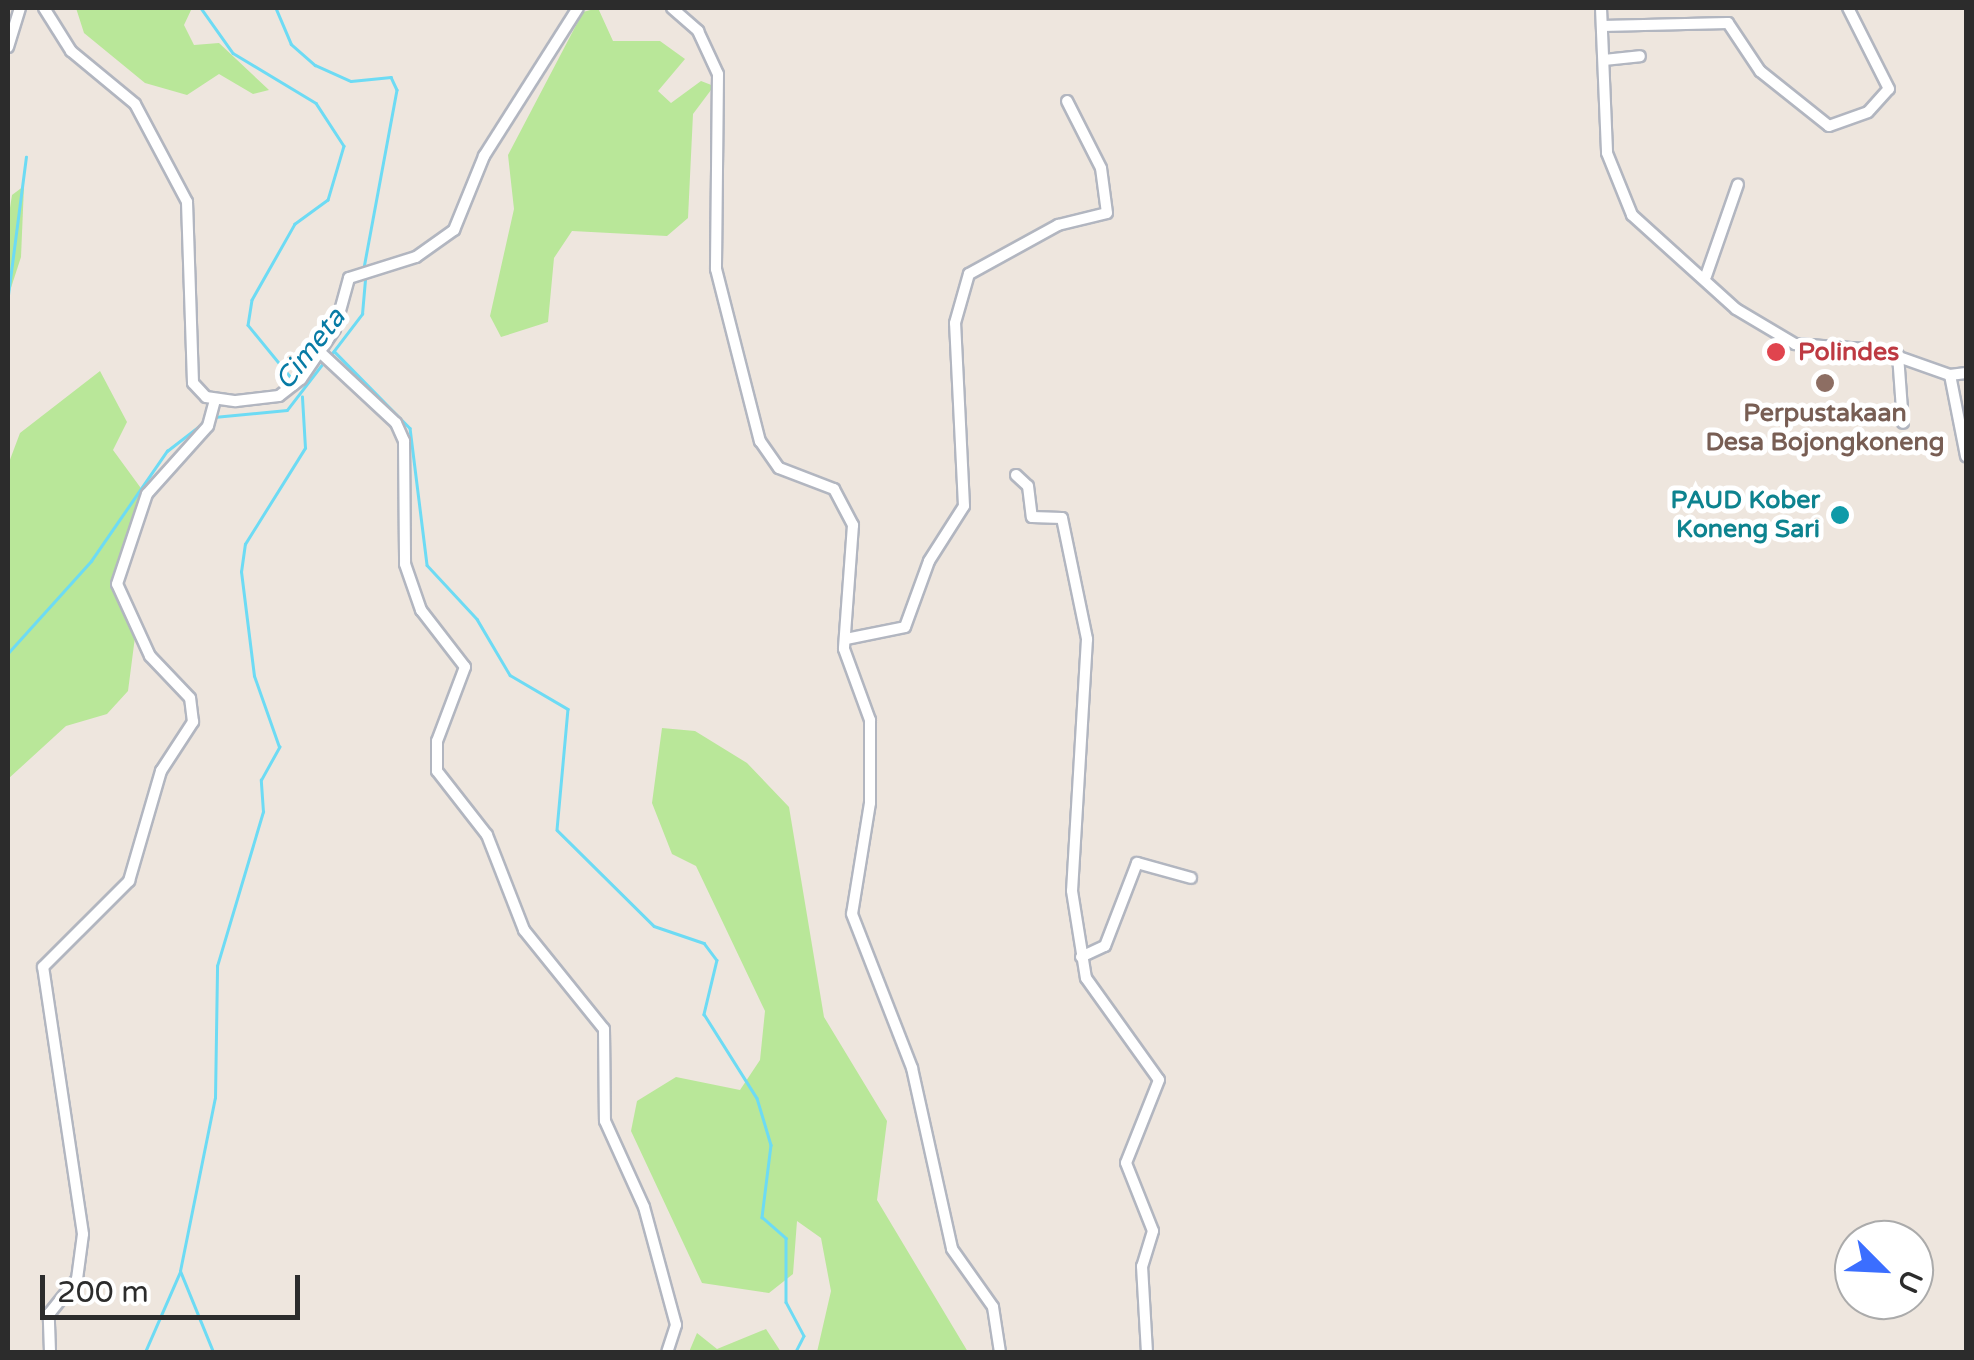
<!DOCTYPE html>
<html>
<head>
<meta charset="utf-8">
<style>
  body { margin:0 }
  #map { position:relative; width:1974px; height:1360px; overflow:hidden; background:#eee6de; font-family:"Varela Round",sans-serif }
  div>[style] { position:absolute }
  .green>* { inset:0; background:#b9e799 }
  .stream>* { height:2.5px; margin:-1.25px; padding:0 1.25px; transform-origin:1.25px; border-radius:1.25px; background:#6ddbf4 }
  .roads { filter:drop-shadow(2px 0 #b2b6c0) drop-shadow(-2px 0 #b2b6c0) drop-shadow(0 2px #b2b6c0) drop-shadow(0 -2px #b2b6c0) }
  .minor>* { height:10px; margin:-5px; padding:0 5px; transform-origin:5px; border-radius:5px; background:#fff }
  .dots>* { width:28px; height:28px; translate:-50% -50%; box-sizing:border-box; border:5px solid #fff; border-radius:50% }
  span { translate:-50% -50%; white-space:nowrap; text-align:center; line-height:1.15; -webkit-text-stroke:10px #fff; paint-order:stroke }
  .health-label { font-size:25px; color:#be3a42; font-weight:700 }
  .left { translate:0 -50%; text-align:left }
  .education-label { font-size:25px; color:#785e54; font-weight:700 }
  .culture-label { font-size:25px; color:#0d838f; font-weight:700 }
  .right { translate:-100% -50%; text-align:right }
  .water-label { font-size:28px; color:#077ba5; font-style:italic }
  .frame { position:absolute; inset:0; border:10px solid #2c2c2c; pointer-events:none }
  .north { position:absolute; left:1834px; top:1220px; width:100px; height:100px; box-sizing:border-box; background:#fff; border:2px solid #ababab; border-radius:50%; rotate:114deg; font-size:28px; font-weight:700; line-height:40px; text-align:center; color:#2c2c2c }
  .north::after { content:''; display:block; margin:auto; width:35px; height:45px; background:#3b6eff; clip-path:polygon(50% 0,100% 100%,50% 72%,0 100%) }
  .scale { position:absolute; left:40px; top:1275px; width:260px; height:45px; box-sizing:border-box; border:5px solid #2c2c2c; border-top:0; padding-left:12px; font-size:30px; line-height:35px; white-space:nowrap; color:#2c2c2c; -webkit-text-stroke:8px #fff; paint-order:stroke }
</style>
</head>
<body>
<div id="map">
  <div class="green">
    <div style="clip-path:polygon(76px 8px,192px 8px,184px 25px,194px 45px,219px 43px,269px 90px,253px 94px,219px 74px,187px 95px,145px 83px,84px 33px)"></div>
    <div style="clip-path:polygon(598px 8px,613px 41px,660px 41px,685px 59px,658px 91px,671px 103px,701px 81px,714px 86px,693px 114px,688px 218px,667px 236px,572px 231px,554px 258px,548px 322px,501px 337px,490px 316px,514px 209px,508px 155px,583px 12px)"></div>
    <div style="clip-path:polygon(24px 186px,21px 257px,8px 297px,8px 221px,12px 195px)"></div>
    <div style="clip-path:polygon(100px 371px,127px 422px,113px 450px,143px 491px,117px 569px,135px 637px,128px 691px,107px 714px,66px 726px,8px 779px,8px 465px,20px 433px)"></div>
    <div style="clip-path:polygon(662px 728px,695px 731px,747px 763px,789px 807px,824px 1017px,887px 1121px,877px 1200px,968px 1352px,817px 1352px,831px 1291px,821px 1238px,797px 1221px,793px 1274px,769px 1293px,702px 1283px,631px 1131px,637px 1101px,676px 1077px,740px 1090px,760px 1060px,765px 1011px,696px 866px,672px 854px,652px 803px)"></div>
    <div style="clip-path:polygon(766px 1329px,781px 1352px,689px 1352px,697px 1333px,717px 1349px)"></div>
  </div>
  <div class="stream">
    <div style="left:201px;top:8px;width:55px;rotate:54.6deg"></div>
    <div style="left:233px;top:53px;width:97px;rotate:31.1deg"></div>
    <div style="left:316px;top:103px;width:51px;rotate:56.9deg"></div>
    <div style="left:344px;top:146px;width:56px;rotate:106.5deg"></div>
    <div style="left:328px;top:200px;width:41px;rotate:144deg"></div>
    <div style="left:295px;top:224px;width:87px;rotate:119.5deg"></div>
    <div style="left:252px;top:300px;width:25px;rotate:99deg"></div>
    <div style="left:248px;top:325px;width:71px;rotate:50.7deg"></div>
    <div style="left:276px;top:8px;width:39px;rotate:67deg"></div>
    <div style="left:291px;top:44px;width:32px;rotate:41deg"></div>
    <div style="left:315px;top:65px;width:39px;rotate:24deg"></div>
    <div style="left:351px;top:81px;width:40px;rotate:-5.7deg"></div>
    <div style="left:391px;top:77px;width:14px;rotate:65deg"></div>
    <div style="left:397px;top:90px;width:181px;rotate:100.5deg"></div>
    <div style="left:8px;top:295px;width:139px;rotate:-82.6deg"></div>
    <div style="left:334px;top:351px;width:108px;rotate:45.4deg"></div>
    <div style="left:410px;top:428px;width:138px;rotate:82.9deg"></div>
    <div style="left:427px;top:565px;width:74px;rotate:47.2deg"></div>
    <div style="left:477px;top:619px;width:65px;rotate:59.5deg"></div>
    <div style="left:510px;top:675px;width:67px;rotate:30.4deg"></div>
    <div style="left:568px;top:709px;width:121px;rotate:95.2deg"></div>
    <div style="left:557px;top:830px;width:136px;rotate:44.7deg"></div>
    <div style="left:654px;top:926px;width:53px;rotate:18.8deg"></div>
    <div style="left:704px;top:943px;width:21px;rotate:53deg"></div>
    <div style="left:717px;top:960px;width:56px;rotate:103.5deg"></div>
    <div style="left:704px;top:1014px;width:99px;rotate:57.8deg"></div>
    <div style="left:757px;top:1098px;width:49px;rotate:73.4deg"></div>
    <div style="left:771px;top:1145px;width:73px;rotate:97.1deg"></div>
    <div style="left:762px;top:1217px;width:32px;rotate:41deg"></div>
    <div style="left:786px;top:1238px;width:64px;rotate:90deg"></div>
    <div style="left:786px;top:1302px;width:38px;rotate:62deg"></div>
    <div style="left:804px;top:1336px;width:18px;rotate:117deg"></div>
    <div style="left:330px;top:356px;width:53px;rotate:-52.7deg"></div>
    <div style="left:362px;top:314px;width:38px;rotate:-85deg"></div>
    <div style="left:214px;top:417px;width:73px;rotate:-5.5deg"></div>
    <div style="left:287px;top:410px;width:61px;rotate:-52.4deg"></div>
    <div style="left:8px;top:653px;width:124px;rotate:-47.9deg"></div>
    <div style="left:91px;top:561px;width:134px;rotate:-55.4deg"></div>
    <div style="left:167px;top:451px;width:51px;rotate:-37.8deg"></div>
    <div style="left:145px;top:1352px;width:87px;rotate:-66.4deg"></div>
    <div style="left:213px;top:1352px;width:87px;rotate:-112.2deg"></div>
    <div style="left:180px;top:1271px;width:177px;rotate:-78.6deg"></div>
    <div style="left:215px;top:1098px;width:132px;rotate:-89.1deg"></div>
    <div style="left:217px;top:966px;width:161px;rotate:-73.4deg"></div>
    <div style="left:263px;top:812px;width:32px;rotate:-94deg"></div>
    <div style="left:261px;top:780px;width:38px;rotate:-61deg"></div>
    <div style="left:279px;top:747px;width:75px;rotate:-109.4deg"></div>
    <div style="left:254px;top:676px;width:105px;rotate:-97.1deg"></div>
    <div style="left:241px;top:572px;width:28px;rotate:-82deg"></div>
    <div style="left:245px;top:544px;width:113px;rotate:-58deg"></div>
    <div style="left:305px;top:448px;width:51px;rotate:-93.4deg"></div>
  </div>
  <div class="roads">
    <div class="minor">
      <div style="left:44px;top:8px;width:51px;rotate:57.9deg"></div>
      <div style="left:71px;top:51px;width:83px;rotate:39.6deg"></div>
      <div style="left:135px;top:104px;width:111px;rotate:62deg"></div>
      <div style="left:187px;top:202px;width:181px;rotate:88.1deg"></div>
      <div style="left:193px;top:383px;width:19px;rotate:47deg"></div>
      <div style="left:206px;top:397px;width:30px;rotate:8deg"></div>
      <div style="left:236px;top:401px;width:43px;rotate:-6.6deg"></div>
      <div style="left:279px;top:396px;width:28px;rotate:-38deg"></div>
      <div style="left:301px;top:379px;width:60px;rotate:-55.8deg"></div>
      <div style="left:335px;top:329px;width:53px;rotate:-74.6deg"></div>
      <div style="left:349px;top:278px;width:70px;rotate:-17.4deg"></div>
      <div style="left:416px;top:257px;width:47px;rotate:-35.4deg"></div>
      <div style="left:454px;top:230px;width:80px;rotate:-67.9deg"></div>
      <div style="left:484px;top:156px;width:175px;rotate:-57.6deg"></div>
      <div style="left:672px;top:8px;width:35px;rotate:41deg"></div>
      <div style="left:698px;top:31px;width:47px;rotate:65.1deg"></div>
      <div style="left:718px;top:74px;width:195px;rotate:90.6deg"></div>
      <div style="left:716px;top:269px;width:178px;rotate:75.7deg"></div>
      <div style="left:760px;top:441px;width:33px;rotate:55deg"></div>
      <div style="left:779px;top:468px;width:59px;rotate:20.9deg"></div>
      <div style="left:834px;top:489px;width:41px;rotate:62.2deg"></div>
      <div style="left:853px;top:525px;width:124px;rotate:94.2deg"></div>
      <div style="left:844px;top:649px;width:76px;rotate:69.9deg"></div>
      <div style="left:870px;top:720px;width:83px;rotate:90deg"></div>
      <div style="left:870px;top:803px;width:112px;rotate:99.2deg"></div>
      <div style="left:852px;top:914px;width:165px;rotate:68.7deg"></div>
      <div style="left:912px;top:1068px;width:185px;rotate:77.5deg"></div>
      <div style="left:952px;top:1249px;width:71px;rotate:54.7deg"></div>
      <div style="left:993px;top:1307px;width:46px;rotate:81.2deg"></div>
      <div style="left:1601px;top:8px;width:145px;rotate:87.6deg"></div>
      <div style="left:1607px;top:153px;width:67px;rotate:68deg"></div>
      <div style="left:1632px;top:215px;width:140px;rotate:42.1deg"></div>
      <div style="left:1736px;top:309px;width:69px;rotate:30.7deg"></div>
      <div style="left:1795px;top:344px;width:84px;rotate:4.1deg"></div>
      <div style="left:1879px;top:350px;width:75px;rotate:19.4deg"></div>
      <div style="left:1950px;top:375px;width:83px;rotate:78.8deg"></div>
      <div style="left:1602px;top:26px;width:126px;rotate:-1.4deg"></div>
      <div style="left:1728px;top:23px;width:58px;rotate:56.3deg"></div>
      <div style="left:1760px;top:71px;width:88px;rotate:38.6deg"></div>
      <div style="left:1829px;top:126px;width:41px;rotate:-19.7deg"></div>
      <div style="left:1868px;top:112px;width:31px;rotate:-48deg"></div>
      <div style="left:1889px;top:89px;width:91px;rotate:-116.8deg"></div>
      <div style="left:8px;top:47px;width:41px;rotate:-72.9deg"></div>
      <div style="left:1604px;top:60px;width:36px;rotate:-6deg"></div>
      <div style="left:1706px;top:276px;width:97px;rotate:-70.8deg"></div>
      <div style="left:322px;top:354px;width:101px;rotate:43deg"></div>
      <div style="left:396px;top:423px;width:20px;rotate:66deg"></div>
      <div style="left:404px;top:441px;width:123px;rotate:89.5deg"></div>
      <div style="left:405px;top:564px;width:49px;rotate:70.8deg"></div>
      <div style="left:421px;top:610px;width:72px;rotate:52.3deg"></div>
      <div style="left:465px;top:667px;width:79px;rotate:110.7deg"></div>
      <div style="left:437px;top:741px;width:30px;rotate:90deg"></div>
      <div style="left:437px;top:771px;width:81px;rotate:52deg"></div>
      <div style="left:487px;top:835px;width:102px;rotate:68.7deg"></div>
      <div style="left:524px;top:930px;width:127px;rotate:51.1deg"></div>
      <div style="left:604px;top:1029px;width:92px;rotate:89.4deg"></div>
      <div style="left:605px;top:1121px;width:94px;rotate:65.6deg"></div>
      <div style="left:644px;top:1207px;width:122px;rotate:74.8deg"></div>
      <div style="left:676px;top:1325px;width:28px;rotate:108deg"></div>
      <div style="left:1898px;top:355px;width:68px;rotate:85.8deg"></div>
      <div style="left:1950px;top:375px;width:16px;rotate:-7deg"></div>
      <div style="left:1016px;top:475px;width:16px;rotate:43deg"></div>
      <div style="left:1028px;top:486px;width:31px;rotate:83deg"></div>
      <div style="left:1032px;top:517px;width:30px;rotate:2deg"></div>
      <div style="left:1062px;top:518px;width:124px;rotate:78.3deg"></div>
      <div style="left:1087px;top:639px;width:252px;rotate:93.4deg"></div>
      <div style="left:1072px;top:891px;width:88px;rotate:80.9deg"></div>
      <div style="left:1086px;top:978px;width:125px;rotate:54.4deg"></div>
      <div style="left:1159px;top:1080px;width:89px;rotate:111.7deg"></div>
      <div style="left:1126px;top:1163px;width:73px;rotate:68.3deg"></div>
      <div style="left:1153px;top:1231px;width:37px;rotate:107deg"></div>
      <div style="left:1142px;top:1266px;width:86px;rotate:86.7deg"></div>
      <div style="left:846px;top:639px;width:60px;rotate:-11.5deg"></div>
      <div style="left:905px;top:627px;width:70px;rotate:-70deg"></div>
      <div style="left:929px;top:561px;width:65px;rotate:-57.5deg"></div>
      <div style="left:964px;top:506px;width:183px;rotate:-92.8deg"></div>
      <div style="left:955px;top:323px;width:51px;rotate:-74.1deg"></div>
      <div style="left:969px;top:274px;width:102px;rotate:-28.8deg"></div>
      <div style="left:1058px;top:225px;width:50px;rotate:-13.8deg"></div>
      <div style="left:1107px;top:213px;width:45px;rotate:-97.6deg"></div>
      <div style="left:1101px;top:168px;width:75px;rotate:-116.9deg"></div>
      <div style="left:1081px;top:957px;width:26px;rotate:-25deg"></div>
      <div style="left:1105px;top:946px;width:89px;rotate:-68.9deg"></div>
      <div style="left:1137px;top:863px;width:56px;rotate:15.5deg"></div>
      <div style="left:50px;top:1352px;width:38px;rotate:-92deg"></div>
      <div style="left:49px;top:1314px;width:45px;rotate:-51.3deg"></div>
      <div style="left:77px;top:1279px;width:45px;rotate:-82.4deg"></div>
      <div style="left:83px;top:1234px;width:270px;rotate:-98.5deg"></div>
      <div style="left:43px;top:967px;width:122px;rotate:-45deg"></div>
      <div style="left:129px;top:881px;width:115px;rotate:-73.8deg"></div>
      <div style="left:161px;top:771px;width:59px;rotate:-56.9deg"></div>
      <div style="left:193px;top:722px;width:24px;rotate:-97deg"></div>
      <div style="left:190px;top:698px;width:58px;rotate:-133.6deg"></div>
      <div style="left:150px;top:656px;width:79px;rotate:-114.6deg"></div>
      <div style="left:117px;top:584px;width:95px;rotate:-71.6deg"></div>
      <div style="left:147px;top:494px;width:91px;rotate:-48.1deg"></div>
      <div style="left:208px;top:426px;width:28px;rotate:-75deg"></div>
    </div>
  </div>
  <div class="dots">
    <div style="left:1776px;top:352px;background:#e0444e"></div>
    <div style="left:1825px;top:383px;background:#8d6e63"></div>
    <div style="left:1840px;top:515px;background:#0f9aa8"></div>
  </div>
  <div class="health-label">
    <span class="left" style="left:1798px;top:352px">Polindes</span>
  </div>
  <div class="education-label">
    <span style="left:1825px;top:428px">Perpustakaan<br>Desa Bojongkoneng</span>
  </div>
  <div class="culture-label">
    <span class="right" style="left:1820px;top:515px">PAUD Kober<br>Koneng Sari</span>
  </div>
  <div class="water-label">
    <span style="left:310px;top:349px;rotate:-52deg">Cimeta</span>
  </div>
  <div class="frame"></div>
  <div class="north">U</div>
  <div class="scale">200 m</div>
</div>
</body>
</html>
